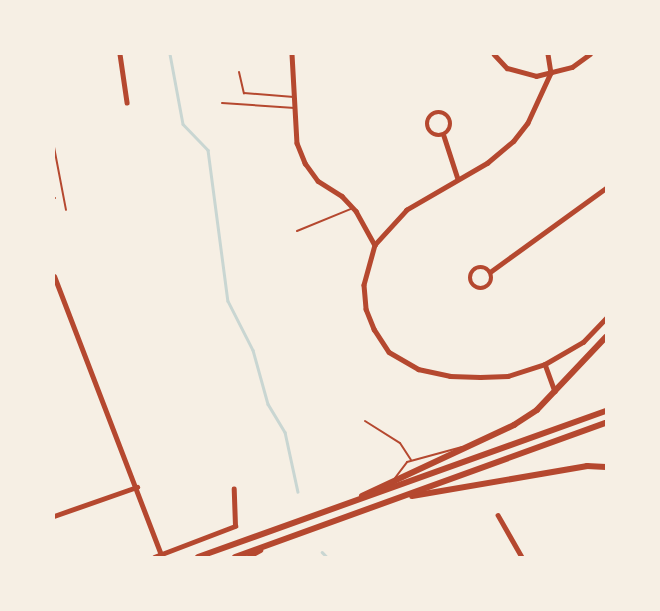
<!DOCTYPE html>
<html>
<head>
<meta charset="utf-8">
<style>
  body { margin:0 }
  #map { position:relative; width:660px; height:611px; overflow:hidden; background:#f6efe4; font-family:Lora,serif }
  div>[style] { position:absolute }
  .stream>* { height:2.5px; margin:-1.25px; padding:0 1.25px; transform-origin:1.25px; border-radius:1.25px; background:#c9d6d2 }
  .service>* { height:2px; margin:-1px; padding:0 1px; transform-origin:1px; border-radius:1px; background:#b5482f }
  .minor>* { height:4.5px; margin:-2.25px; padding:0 2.25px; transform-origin:2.25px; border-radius:2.25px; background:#b5482f }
  .minor>.ring { margin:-2.25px; padding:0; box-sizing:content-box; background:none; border:4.5px solid #b5482f; border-radius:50% }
  .tertiary>* { height:5px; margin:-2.5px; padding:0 2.5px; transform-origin:2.5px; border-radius:2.5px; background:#b5482f }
  .secondary>* { height:5.5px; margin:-2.75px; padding:0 2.75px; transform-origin:2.75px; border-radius:2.75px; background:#b5482f }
  .primary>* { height:6px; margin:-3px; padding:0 3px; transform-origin:3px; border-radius:3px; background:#b5482f }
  span { translate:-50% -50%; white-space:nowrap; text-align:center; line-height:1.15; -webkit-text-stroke:4.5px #f6efe4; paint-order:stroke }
  .frame { position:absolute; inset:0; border:55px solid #f6efe4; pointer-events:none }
</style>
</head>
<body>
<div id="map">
  <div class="stream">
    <div style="left:170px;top:54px;width:71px;rotate:79.5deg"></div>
    <div style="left:183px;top:124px;width:36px;rotate:46deg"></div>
    <div style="left:208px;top:150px;width:152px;rotate:82.5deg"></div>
    <div style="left:228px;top:301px;width:55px;rotate:63deg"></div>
    <div style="left:253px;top:350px;width:56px;rotate:74.5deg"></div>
    <div style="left:268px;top:404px;width:33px;rotate:59deg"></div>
    <div style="left:285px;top:432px;width:61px;rotate:77.8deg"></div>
    <div style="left:322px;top:552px;width:7px;rotate:45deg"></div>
  </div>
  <div class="service">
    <div style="left:239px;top:72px;width:22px;rotate:77deg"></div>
    <div style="left:244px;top:93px;width:50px;rotate:4.6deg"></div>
    <div style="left:222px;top:103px;width:73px;rotate:3.9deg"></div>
    <div style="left:54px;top:147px;width:64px;rotate:79.2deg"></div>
    <div style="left:54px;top:198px;width:1px"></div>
    <div style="left:297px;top:231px;width:61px;rotate:-22.3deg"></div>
    <div style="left:365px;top:421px;width:41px;rotate:32.2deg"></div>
    <div style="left:400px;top:443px;width:20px;rotate:57deg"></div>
    <div style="left:395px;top:478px;width:20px;rotate:-53deg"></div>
    <div style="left:407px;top:462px;width:57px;rotate:-15.3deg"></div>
  </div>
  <div class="minor">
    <div style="left:120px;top:54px;width:49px;rotate:81.7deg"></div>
    <div style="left:292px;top:54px;width:89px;rotate:86.8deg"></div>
    <div style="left:297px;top:143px;width:22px;rotate:68deg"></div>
    <div style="left:305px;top:163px;width:22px;rotate:54deg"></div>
    <div style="left:318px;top:181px;width:28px;rotate:32deg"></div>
    <div style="left:342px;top:196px;width:21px;rotate:47deg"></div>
    <div style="left:356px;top:211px;width:39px;rotate:61deg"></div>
    <div style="left:494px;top:54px;width:19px;rotate:47deg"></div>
    <div style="left:507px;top:68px;width:30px;rotate:15deg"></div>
    <div style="left:536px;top:76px;width:37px;rotate:-14deg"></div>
    <div style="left:572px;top:67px;width:22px;rotate:-36deg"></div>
    <div style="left:548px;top:54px;width:19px;rotate:81deg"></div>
    <div style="left:551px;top:73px;width:55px;rotate:114.7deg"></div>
    <div style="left:528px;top:123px;width:23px;rotate:128deg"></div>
    <div style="left:514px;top:141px;width:34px;rotate:140deg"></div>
    <div style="left:488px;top:163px;width:94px;rotate:149.9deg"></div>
    <div style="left:407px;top:210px;width:47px;rotate:132.4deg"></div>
    <div style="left:375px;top:245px;width:41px;rotate:105.4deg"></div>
    <div style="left:364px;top:285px;width:24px;rotate:85deg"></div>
    <div style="left:366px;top:309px;width:22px;rotate:68deg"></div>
    <div style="left:374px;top:329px;width:27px;rotate:57deg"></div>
    <div style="left:389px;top:352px;width:34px;rotate:30deg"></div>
    <div style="left:418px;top:369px;width:33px;rotate:12deg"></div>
    <div style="left:450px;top:376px;width:30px;rotate:2deg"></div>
    <div style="left:480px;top:377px;width:28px;rotate:-2deg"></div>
    <div style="left:508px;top:376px;width:39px;rotate:-18deg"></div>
    <div style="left:545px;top:364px;width:44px;rotate:-30.1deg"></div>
    <div style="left:583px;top:342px;width:33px;rotate:-46deg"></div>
    <div class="ring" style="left:427px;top:112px;width:19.5px;height:19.5px"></div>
    <div style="left:444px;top:136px;width:45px;rotate:72deg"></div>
    <div class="ring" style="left:470px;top:267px;width:17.5px;height:17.5px"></div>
    <div style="left:490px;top:272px;width:143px;rotate:-35.9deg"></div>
    <div style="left:545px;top:364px;width:29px;rotate:70deg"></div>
    <div style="left:498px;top:515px;width:48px;rotate:60.3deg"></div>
    <div style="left:54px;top:516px;width:88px;rotate:-19.3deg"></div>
    <div style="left:154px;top:557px;width:87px;rotate:-20.9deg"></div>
    <div style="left:235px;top:526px;width:37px;rotate:-92deg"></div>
    <div style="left:248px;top:557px;width:14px;rotate:-30deg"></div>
  </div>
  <div class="tertiary">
    <div style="left:54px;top:276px;width:301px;rotate:69deg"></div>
  </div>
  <div class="secondary">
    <div style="left:362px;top:496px;width:168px;rotate:-25deg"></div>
    <div style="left:514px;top:425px;width:27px;rotate:-33deg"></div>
    <div style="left:537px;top:410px;width:100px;rotate:-46.6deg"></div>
  </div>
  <div class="primary">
    <div style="left:412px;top:496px;width:178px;rotate:-9.7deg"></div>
    <div style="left:587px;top:466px;width:19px;rotate:3deg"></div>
    <div style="left:198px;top:557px;width:433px;rotate:-19.7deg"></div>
    <div style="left:235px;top:557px;width:394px;rotate:-19.9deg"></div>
  </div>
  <div class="frame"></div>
</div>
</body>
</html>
